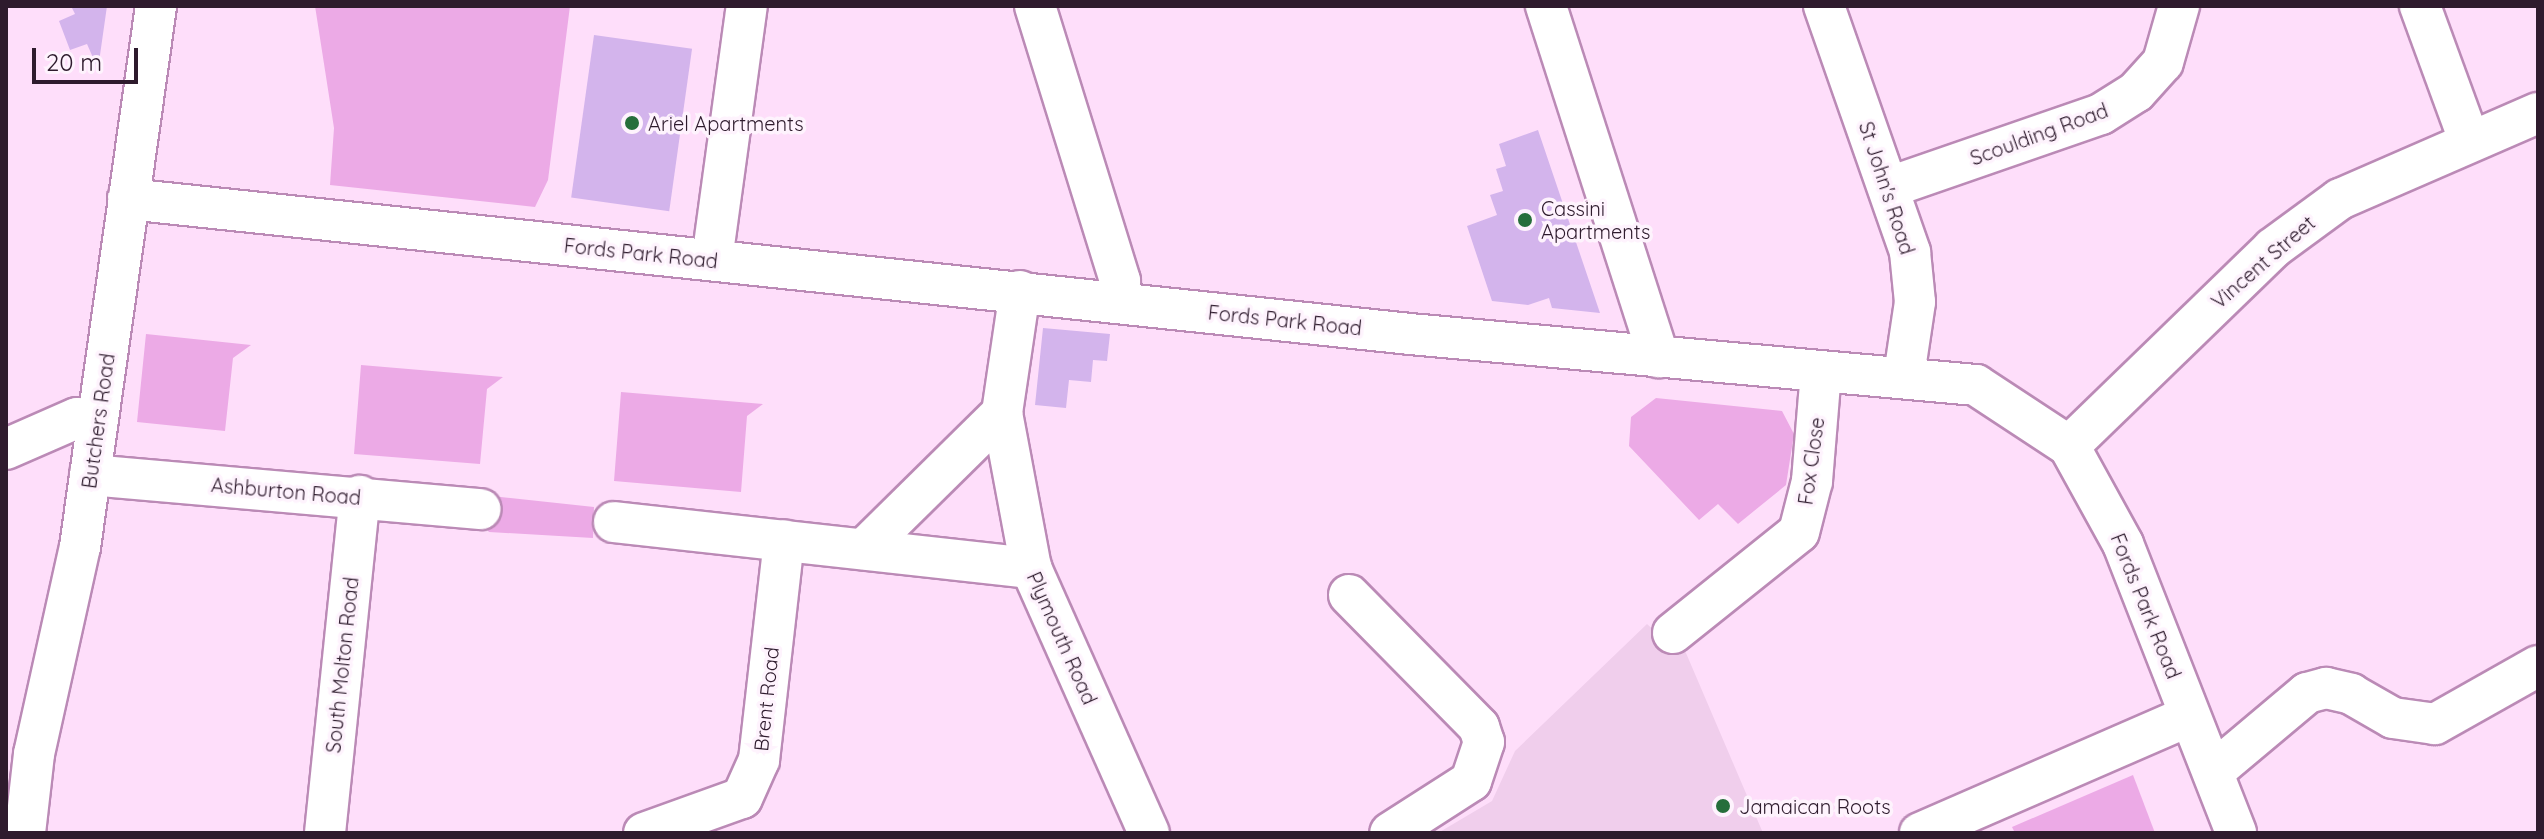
<!DOCTYPE html>
<html>
<head>
<meta charset="utf-8">
<style>
  body { margin:0 }
  #map { position:relative; width:2544px; height:839px; overflow:hidden; background:#fedefa; font-family:Quicksand,sans-serif }
  div>[style] { position:absolute }
  .built>* { inset:0; background:#f0ceec }
  .green>* { inset:0; background:#ecaae6 }
  .building>* { inset:0; background:#d3b4ec; transform-origin:0 0 }
  .roads { filter:drop-shadow(2px 0 #bb8ab6) drop-shadow(-2px 0 #bb8ab6) drop-shadow(0 2px #bb8ab6) drop-shadow(0 -2px #bb8ab6) }
  .minor>* { height:40px; margin:-20px; padding:0 20px; transform-origin:20px; border-radius:20px; background:#fff }
  .dots>* { width:22px; height:22px; translate:-50% -50%; box-sizing:border-box; border:4px solid #fef3fd; border-radius:50% }
  span { translate:-50% -50%; white-space:nowrap; text-align:center; line-height:1.15; -webkit-text-stroke:7px #fef3fd; paint-order:stroke }
  .poi-label { font-size:20px; color:#2e1b2d }
  .left { translate:0 -50%; text-align:left }
  .street-label { font-size:20px; color:#2e1b2d }
  .frame { position:absolute; inset:0; border:8px solid #2e1b2d; pointer-events:none }
  .scale { position:absolute; left:32px; top:48px; width:106px; height:36px; box-sizing:border-box; border:4px solid #2e1b2d; border-top:0; padding-left:10px; font-size:24px; line-height:28px; white-space:nowrap; color:#2e1b2d; -webkit-text-stroke:6px #fef3fd; paint-order:stroke }
</style>
</head>
<body>
<div id="map">
  <div class="built">
    <div style="clip-path:polygon(1647px 624px,1670px 645px,1683px 646px,1763px 833px,1438px 833px,1492px 801px,1515px 751px)"></div>
  </div>
  <div class="green">
    <div style="clip-path:polygon(315px 6px,570px 6px,548px 180px,535px 207px,330px 185px,334px 128px)"></div>
    <div style="clip-path:polygon(146px 334px,251px 345px,233px 358px,225px 431px,137px 422px)"></div>
    <div style="clip-path:polygon(361px 365px,503px 377px,487px 389px,480px 464px,354px 454px)"></div>
    <div style="clip-path:polygon(621px 392px,763px 404px,747px 416px,741px 492px,614px 481px)"></div>
    <div style="clip-path:polygon(1656px 398px,1782px 411px,1794px 434px,1786px 485px,1738px 524px,1718px 504px,1699px 520px,1629px 446px,1631px 417px)"></div>
    <div style="clip-path:polygon(491px 496px,594px 507px,593px 538px,489px 532px,484px 526px)"></div>
    <div style="clip-path:polygon(2133px 775px,2155px 833px,2015px 833px,2012px 827px)"></div>
  </div>
  <div class="building">
    <div style="clip-path:polygon(71px 6px,107px 6px,98px 69px,87px 44px,70px 50px,59px 21px,75px 14px)"></div>
    <div style="left:594px;top:35px;width:99px;height:164px;rotate:8deg"></div>
    <div style="clip-path:polygon(1538px 130px,1600px 313px,1552px 308px,1549px 298px,1528px 305px,1492px 301px,1467px 226px,1497px 215px,1490px 195px,1503px 191px,1496px 169px,1506px 166px,1499px 144px)"></div>
    <div style="clip-path:polygon(1043px 328px,1110px 334px,1107px 361px,1093px 360px,1091px 382px,1069px 380px,1066px 408px,1035px 405px)"></div>
  </div>
  <div class="roads">
    <div class="minor">
      <div style="left:1035px;top:6px;width:288px;rotate:72.8deg"></div>
      <div style="left:1120px;top:281px;width:20px;rotate:93deg"></div>
      <div style="left:1546px;top:6px;width:369px;rotate:72.2deg"></div>
      <div style="left:1824px;top:6px;width:261px;rotate:70.7deg"></div>
      <div style="left:1910px;top:252px;width:50px;rotate:84.3deg"></div>
      <div style="left:1915px;top:302px;width:75px;rotate:98.5deg"></div>
      <div style="left:2420px;top:6px;width:143px;rotate:69.9deg"></div>
      <div style="left:1890px;top:187px;width:223px;rotate:-19.1deg"></div>
      <div style="left:2101px;top:114px;width:41px;rotate:-32.2deg"></div>
      <div style="left:2136px;top:92px;width:40px;rotate:-48deg"></div>
      <div style="left:2163px;top:62px;width:58px;rotate:-74.1deg"></div>
      <div style="left:128px;top:199px;width:1289px;rotate:6.01deg"></div>
      <div style="left:1410px;top:334px;width:568px;rotate:5.15deg"></div>
      <div style="left:1976px;top:385px;width:111px;rotate:33.3deg"></div>
      <div style="left:2069px;top:446px;width:112px;rotate:61.1deg"></div>
      <div style="left:2123px;top:544px;width:310px;rotate:68.6deg"></div>
      <div style="left:712px;top:260px;width:256px;rotate:-82.2deg"></div>
      <div style="left:1020px;top:291px;width:123px;rotate:98.4deg"></div>
      <div style="left:1002px;top:413px;width:158px;rotate:79.4deg"></div>
      <div style="left:1031px;top:568px;width:290px;rotate:66deg"></div>
      <div style="left:2069px;top:446px;width:284px;rotate:-44.1deg"></div>
      <div style="left:2273px;top:248px;width:83px;rotate:-36.2deg"></div>
      <div style="left:2340px;top:199px;width:216px;rotate:-23.5deg"></div>
      <div style="left:6px;top:449px;width:77px;rotate:-23.6deg"></div>
      <div style="left:77px;top:418px;width:21px;rotate:3deg"></div>
      <div style="left:90px;top:475px;width:392px;rotate:5deg"></div>
      <div style="left:614px;top:522px;width:420px;rotate:6.3deg"></div>
      <div style="left:864px;top:549px;width:194px;rotate:-44.6deg"></div>
      <div style="left:1349px;top:595px;width:185px;rotate:45.4deg"></div>
      <div style="left:1479px;top:727px;width:16px;rotate:72deg"></div>
      <div style="left:1484px;top:742px;width:41px;rotate:108.4deg"></div>
      <div style="left:1471px;top:781px;width:96px;rotate:147.3deg"></div>
      <div style="left:1673px;top:633px;width:161px;rotate:-38.7deg"></div>
      <div style="left:1799px;top:532px;width:53px;rotate:-75.7deg"></div>
      <div style="left:1812px;top:481px;width:109px;rotate:-85.3deg"></div>
      <div style="left:2213px;top:772px;width:123px;rotate:-40deg"></div>
      <div style="left:2307px;top:693px;width:20px;rotate:-15deg"></div>
      <div style="left:2326px;top:688px;width:26px;rotate:13deg"></div>
      <div style="left:2351px;top:694px;width:48px;rotate:29.7deg"></div>
      <div style="left:2393px;top:718px;width:42px;rotate:8.1deg"></div>
      <div style="left:2435px;top:724px;width:118px;rotate:-29.4deg"></div>
      <div style="left:25px;top:833px;width:80px;rotate:-83.5deg"></div>
      <div style="left:34px;top:754px;width:212px;rotate:-77.5deg"></div>
      <div style="left:80px;top:547px;width:546px;rotate:-82deg"></div>
      <div style="left:325px;top:833px;width:339px;rotate:-84.1deg"></div>
      <div style="left:644px;top:833px;width:104px;rotate:-19.7deg"></div>
      <div style="left:742px;top:798px;width:42px;rotate:-65.9deg"></div>
      <div style="left:759px;top:760px;width:221px;rotate:-83.5deg"></div>
      <div style="left:1920px;top:833px;width:293px;rotate:-23.5deg"></div>
    </div>
  </div>
  <div class="dots">
    <div style="left:632px;top:123px;background:#266e3b"></div>
    <div style="left:1525px;top:220px;background:#266e3b"></div>
    <div style="left:1723px;top:806px;background:#266e3b"></div>
  </div>
  <div class="poi-label">
    <span class="left" style="left:648px;top:123px">Ariel Apartments</span>
    <span class="left" style="left:1541px;top:220px">Cassini<br>Apartments</span>
    <span class="left" style="left:1739px;top:806px">Jamaican Roots</span>
  </div>
  <div class="street-label">
    <span style="left:2039px;top:134px;rotate:-20deg">Scoulding Road</span>
    <span style="left:1887px;top:188px;rotate:72deg">St John's Road</span>
    <span style="left:641px;top:253px;rotate:6deg">Fords Park Road</span>
    <span style="left:2263px;top:262px;rotate:-41deg">Vincent Street</span>
    <span style="left:1285px;top:320px;rotate:6deg">Fords Park Road</span>
    <span style="left:98px;top:421px;rotate:-82deg">Butchers Road</span>
    <span style="left:1811px;top:461px;rotate:-82deg">Fox Close</span>
    <span style="left:286px;top:491px;rotate:5deg">Ashburton Road</span>
    <span style="left:2146px;top:606px;rotate:68deg">Fords Park Road</span>
    <span style="left:1062px;top:638px;rotate:66deg">Plymouth Road</span>
    <span style="left:342px;top:665px;rotate:-84deg">South Molton Road</span>
    <span style="left:766px;top:699px;rotate:-84deg">Brent Road</span>
  </div>
  <div class="frame"></div>
  <div class="scale">20 m</div>
</div>
</body>
</html>
